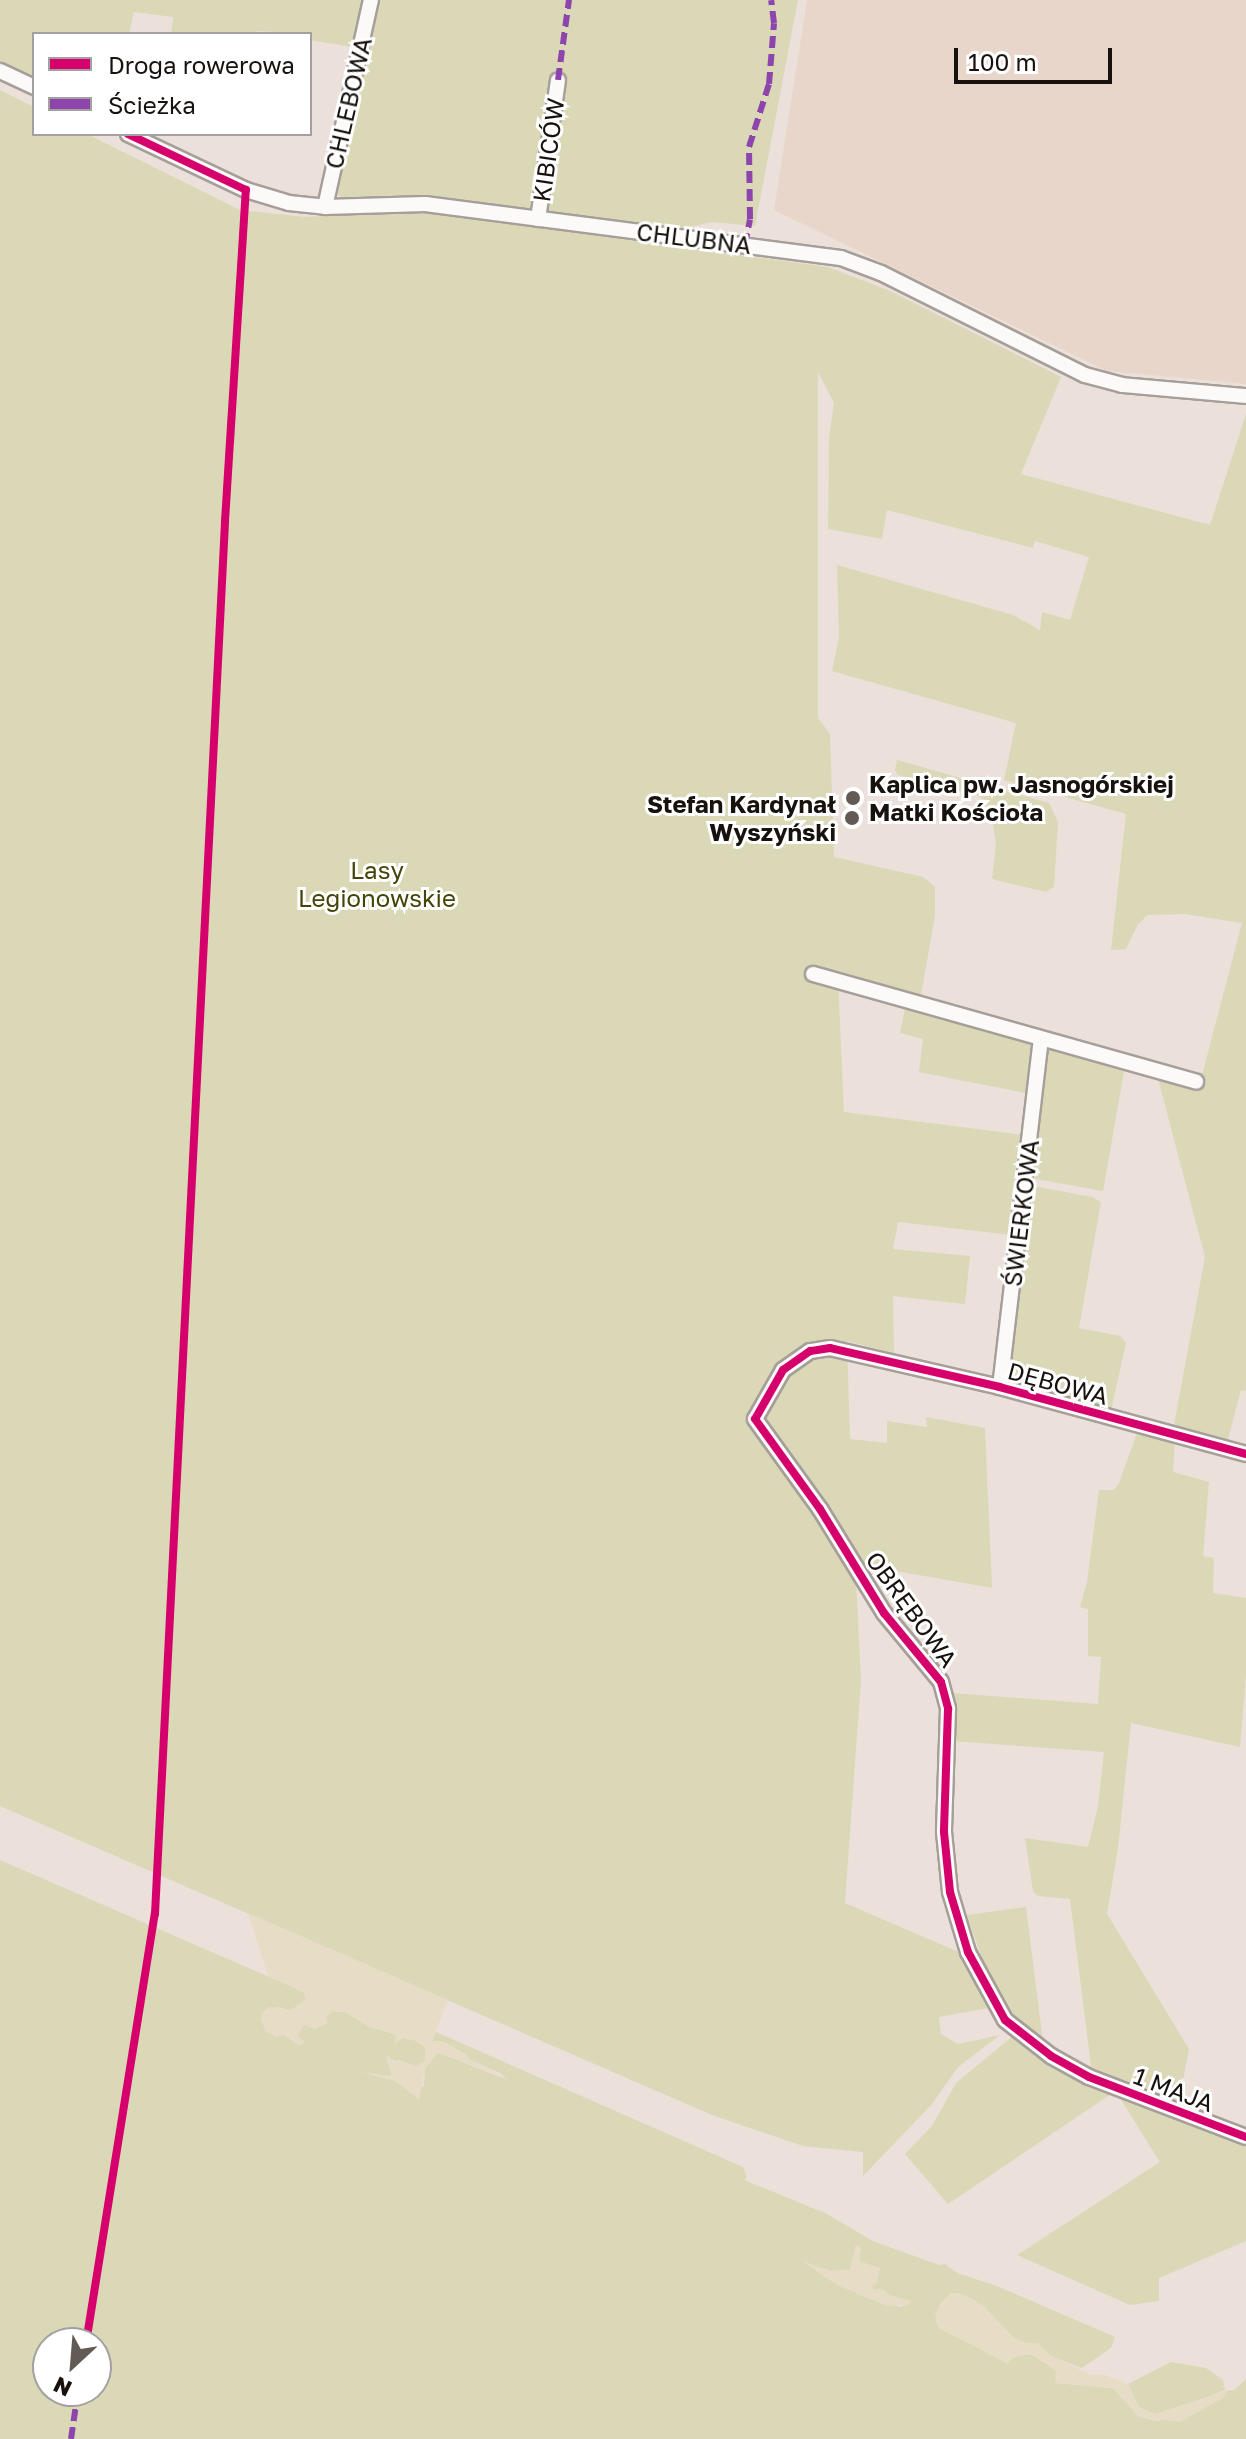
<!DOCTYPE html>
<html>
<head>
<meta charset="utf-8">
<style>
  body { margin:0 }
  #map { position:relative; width:1246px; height:2439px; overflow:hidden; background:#ebe0da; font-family:"Golos Text",sans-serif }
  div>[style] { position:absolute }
  .built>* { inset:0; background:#e9d6ca }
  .green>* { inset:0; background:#dad8b7 }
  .sand>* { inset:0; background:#e7ddc6 }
  .roads { filter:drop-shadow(2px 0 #a69e99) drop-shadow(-2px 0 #a69e99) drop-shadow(0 2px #a69e99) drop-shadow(0 -2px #a69e99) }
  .minor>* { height:14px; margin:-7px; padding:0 7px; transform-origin:7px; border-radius:7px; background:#fcfaf9 }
  .quiet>* { height:6px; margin-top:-3px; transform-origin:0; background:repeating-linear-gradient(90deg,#8e44ad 0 12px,transparent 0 18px) }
  .cycleway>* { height:8px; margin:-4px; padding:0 4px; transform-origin:4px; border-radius:4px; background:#d6006c }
  .dots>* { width:22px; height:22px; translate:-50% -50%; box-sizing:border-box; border:4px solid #fff; border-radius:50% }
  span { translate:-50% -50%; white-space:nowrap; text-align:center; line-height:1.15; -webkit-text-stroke:6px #fff; paint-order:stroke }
  .street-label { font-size:24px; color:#18120e }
  .poi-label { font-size:24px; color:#18120e; font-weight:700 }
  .left { translate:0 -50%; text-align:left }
  .right { translate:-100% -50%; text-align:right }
  .park-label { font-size:24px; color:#434507 }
  .legend { position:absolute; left:32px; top:32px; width:280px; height:104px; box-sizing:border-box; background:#fff; border:2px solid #a3a09f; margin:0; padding:10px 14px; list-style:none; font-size:24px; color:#18120e }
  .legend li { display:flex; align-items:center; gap:16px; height:40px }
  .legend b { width:40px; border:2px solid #a3a09f }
  .north { position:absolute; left:32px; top:2327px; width:80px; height:80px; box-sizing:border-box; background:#fff; border:2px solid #a3a09f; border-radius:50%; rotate:206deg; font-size:22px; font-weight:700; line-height:32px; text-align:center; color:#18120e }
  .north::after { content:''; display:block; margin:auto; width:28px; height:36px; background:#625a55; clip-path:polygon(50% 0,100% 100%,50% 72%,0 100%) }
  .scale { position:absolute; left:954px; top:48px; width:158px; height:36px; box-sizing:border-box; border:4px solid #18120e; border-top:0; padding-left:10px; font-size:24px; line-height:28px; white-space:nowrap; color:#18120e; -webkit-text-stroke:6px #fff; paint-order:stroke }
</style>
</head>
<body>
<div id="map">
  <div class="built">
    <div style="clip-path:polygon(807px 0,1246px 0,1246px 384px,1107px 371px,774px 210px)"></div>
  </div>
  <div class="green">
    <div style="clip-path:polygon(0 0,362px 0,352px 47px,310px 40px,310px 34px,257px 31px,256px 34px,171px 34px,173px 17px,134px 12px,129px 34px,34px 34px,34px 82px,0 65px)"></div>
    <div style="clip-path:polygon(380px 0,798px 0,755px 226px,713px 222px,671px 231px,416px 197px,358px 200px,339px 196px,335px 187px)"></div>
    <div style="clip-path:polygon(0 90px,34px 107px,34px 134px,87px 134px,240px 210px,304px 217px,414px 211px,828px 267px,890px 291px,1061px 377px,1021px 474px,1210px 525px,1246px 414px,1246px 1391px,1241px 1390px,1228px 1439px,1174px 1425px,1205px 1257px,1157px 1075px,1201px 1079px,1242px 923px,1185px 914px,1148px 915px,1138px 924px,1126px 949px,1111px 950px,1126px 814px,1004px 780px,1016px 723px,832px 671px,839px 637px,837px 565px,1013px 615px,1040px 630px,1042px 612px,1070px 620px,1089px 557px,1035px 541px,1033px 548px,887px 510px,882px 539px,828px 529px,829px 437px,834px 403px,818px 372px,818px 718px,830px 734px,834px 857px,923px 877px,935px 887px,935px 916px,920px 1000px,838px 978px,844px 1112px,1024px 1135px,1012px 1235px,898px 1222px,893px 1249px,970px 1256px,965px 1304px,893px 1296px,894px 1353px,847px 1341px,850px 1439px,887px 1443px,887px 1421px,927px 1427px,926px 1417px,985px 1428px,992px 1588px,862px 1565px,855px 1560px,861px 1680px,845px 1903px,968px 1956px,989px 2008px,939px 2017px,941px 2034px,958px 2044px,1000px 2035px,958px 2067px,932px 2104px,863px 2176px,863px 2152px,803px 2146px,712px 2115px,0 1806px)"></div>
    <div style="clip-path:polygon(897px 760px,1049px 803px,1058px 822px,1054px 887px,1046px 892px,992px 879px,996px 843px,993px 824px,984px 815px,987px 801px,977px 795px,898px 775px,895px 770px)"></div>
    <div style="clip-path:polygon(906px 1004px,1033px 1040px,1037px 1045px,1030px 1094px,919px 1072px,923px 1039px,900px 1033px)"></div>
    <div style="clip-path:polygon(1048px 1044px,1125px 1066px,1103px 1191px,1030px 1178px,1044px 1048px)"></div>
    <div style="clip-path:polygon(1033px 1186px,1092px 1197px,1101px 1202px,1079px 1328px,1120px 1336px,1126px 1343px,1111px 1411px,1011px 1386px,1006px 1378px,1029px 1190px)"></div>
    <div style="clip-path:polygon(1137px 1433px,1175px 1443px,1173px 1472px,1209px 1482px,1203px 1556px,1214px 1558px,1213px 1593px,1246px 1598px,1246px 1675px,1240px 1747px,1131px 1723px,1118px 1848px,1107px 1914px,1189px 2049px,1178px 2107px,1092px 2074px,1070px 1899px,1038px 1896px,1033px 1891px,1025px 1838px,1088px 1847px,1098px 1806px,1104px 1752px,951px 1741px,951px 1693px,1098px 1704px,1101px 1657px,1088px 1656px,1088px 1609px,1080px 1607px,1087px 1582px,1099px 1490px,1114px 1490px,1119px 1483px)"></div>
    <div style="clip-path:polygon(evenodd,0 1860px,304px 1992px,306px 2000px,291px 2011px,278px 2007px,260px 2019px,267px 2032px,297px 2037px,304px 2024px,315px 2029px,327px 2023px,325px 2018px,332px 2011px,345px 2012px,372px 2028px,411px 2038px,426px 2047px,425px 2062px,416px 2066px,389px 2059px,392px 2076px,369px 2074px,396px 2081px,408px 2090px,424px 2086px,425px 2069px,438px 2052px,505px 2079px,502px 2074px,470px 2060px,458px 2050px,432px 2041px,436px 2032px,743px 2167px,747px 2177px,744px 2180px,825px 2213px,873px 2241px,939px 2265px,945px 2264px,957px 2273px,997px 2286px,1115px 2337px,1111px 2348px,1082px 2368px,1050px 2356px,1038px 2343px,1025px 2343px,1014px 2338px,973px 2299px,951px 2293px,940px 2305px,936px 2320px,939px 2328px,1008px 2363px,1013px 2357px,1031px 2354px,1056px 2371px,1056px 2383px,1113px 2388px,1139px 2417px,1158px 2421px,1223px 2398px,1226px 2391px,1234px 2390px,1246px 2379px,1246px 2439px,0 2439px,0 1860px,856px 2245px,861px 2248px,859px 2261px,874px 2290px,882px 2289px,888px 2295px,911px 2301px,907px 2305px,900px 2307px,837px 2285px,807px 2264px,831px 2271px,850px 2270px,856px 2245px,0 1860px,48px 2343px,96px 2343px,96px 2391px,48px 2391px,48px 2343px)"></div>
    <div style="clip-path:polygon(1026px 1907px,1043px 2042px,1011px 2018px,990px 1981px,967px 1915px)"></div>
    <div style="clip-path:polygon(1014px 2035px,1114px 2092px,948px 2204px,905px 2154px,932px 2126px,956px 2083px)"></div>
    <div style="clip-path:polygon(1120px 2098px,1246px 2144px,1246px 2241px,1159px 2278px,1159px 2301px,1130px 2305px,1017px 2255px,1160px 2162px)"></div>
    <div style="clip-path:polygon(1171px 2362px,1206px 2368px,1223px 2380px,1225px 2390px,1165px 2414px,1154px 2414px,1139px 2407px,1128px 2384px)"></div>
  </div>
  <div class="sand">
    <div style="clip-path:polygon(248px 1913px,448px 2000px,432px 2041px,443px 2041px,466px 2054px,470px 2060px,511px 2080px,438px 2052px,425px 2069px,419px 2100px,396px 2081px,360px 2072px,392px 2076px,386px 2057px,388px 2055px,393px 2062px,399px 2060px,416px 2066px,424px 2062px,427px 2053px,421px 2042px,403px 2038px,394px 2044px,396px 2037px,391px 2032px,372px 2028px,345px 2012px,332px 2011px,326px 2018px,328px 2023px,315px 2029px,304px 2024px,297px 2036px,305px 2042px,299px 2046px,284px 2035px,276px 2037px,267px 2032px,260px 2019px,262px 2013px,269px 2007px,291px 2010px,306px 1999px,304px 1992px,268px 1976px)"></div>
    <div style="clip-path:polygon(856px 2245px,861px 2247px,859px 2261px,880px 2268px,877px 2283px,872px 2286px,874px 2290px,882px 2289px,888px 2295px,912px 2301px,907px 2305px,887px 2306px,837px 2285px,803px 2261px,831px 2271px,850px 2270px)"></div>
    <div style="clip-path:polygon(951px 2293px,963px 2294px,984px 2306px,1014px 2338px,1025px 2343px,1038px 2343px,1050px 2356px,1090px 2374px,1105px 2375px,1128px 2384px,1139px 2407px,1154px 2414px,1226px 2391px,1223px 2398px,1180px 2422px,1139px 2417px,1113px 2388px,1055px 2383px,1056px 2371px,1031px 2354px,1013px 2357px,1008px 2364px,939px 2328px,935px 2313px)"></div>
  </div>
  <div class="roads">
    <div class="minor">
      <div style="left:0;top:71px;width:38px;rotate:25deg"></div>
      <div style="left:128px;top:134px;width:131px;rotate:25.4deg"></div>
      <div style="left:246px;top:190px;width:45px;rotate:16.8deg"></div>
      <div style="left:289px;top:203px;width:36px;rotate:6deg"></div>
      <div style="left:325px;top:207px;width:100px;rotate:-1.7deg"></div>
      <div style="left:425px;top:204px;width:419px;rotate:7.4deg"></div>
      <div style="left:841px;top:258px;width:43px;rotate:20.6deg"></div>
      <div style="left:881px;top:273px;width:228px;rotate:26.6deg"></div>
      <div style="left:1085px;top:375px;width:38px;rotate:15deg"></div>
      <div style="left:1122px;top:385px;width:124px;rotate:5.1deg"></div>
      <div style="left:325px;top:207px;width:212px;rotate:-77.5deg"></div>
      <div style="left:538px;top:219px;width:140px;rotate:-81.8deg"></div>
      <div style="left:813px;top:974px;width:398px;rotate:15.7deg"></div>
      <div style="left:1000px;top:1387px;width:350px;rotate:-83.3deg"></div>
      <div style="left:1246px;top:1454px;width:255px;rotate:-164.8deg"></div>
      <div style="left:1000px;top:1387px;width:174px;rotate:-167.1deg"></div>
      <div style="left:830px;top:1348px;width:20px;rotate:171deg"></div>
      <div style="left:810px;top:1351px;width:33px;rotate:145deg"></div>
      <div style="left:783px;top:1370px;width:56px;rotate:119.7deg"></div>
      <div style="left:755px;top:1419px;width:111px;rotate:54.2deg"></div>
      <div style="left:820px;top:1509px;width:122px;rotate:58.4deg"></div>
      <div style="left:884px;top:1613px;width:89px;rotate:50.4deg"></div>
      <div style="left:941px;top:1682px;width:28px;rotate:75deg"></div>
      <div style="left:948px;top:1709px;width:123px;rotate:91.9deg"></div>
      <div style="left:944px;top:1832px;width:60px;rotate:84.3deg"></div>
      <div style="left:950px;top:1892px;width:63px;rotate:73.3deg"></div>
      <div style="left:968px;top:1952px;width:77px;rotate:61.4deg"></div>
      <div style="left:1005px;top:2020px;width:58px;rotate:38deg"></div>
      <div style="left:1051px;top:2056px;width:43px;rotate:28.9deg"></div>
      <div style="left:1089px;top:2077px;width:168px;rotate:20.9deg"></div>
    </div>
  </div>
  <div class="quiet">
    <div style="left:558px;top:80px;width:81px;rotate:-82.2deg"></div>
    <div style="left:745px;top:245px;width:26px;rotate:-79deg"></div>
    <div style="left:750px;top:219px;width:72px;rotate:-90.8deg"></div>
    <div style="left:749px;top:147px;width:66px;rotate:-72.4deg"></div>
    <div style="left:769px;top:84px;width:61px;rotate:-85.3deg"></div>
    <div style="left:774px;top:23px;width:23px;rotate:-97deg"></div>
    <div style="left:71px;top:2439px;width:49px;rotate:-81.7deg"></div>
  </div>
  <div class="cycleway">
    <div style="left:1246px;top:1454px;width:255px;rotate:-164.8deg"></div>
    <div style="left:1000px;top:1387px;width:174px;rotate:-167.1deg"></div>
    <div style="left:830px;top:1348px;width:20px;rotate:171deg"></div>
    <div style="left:810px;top:1351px;width:33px;rotate:145deg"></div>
    <div style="left:783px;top:1370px;width:56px;rotate:119.7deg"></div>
    <div style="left:755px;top:1419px;width:111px;rotate:54.2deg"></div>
    <div style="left:820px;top:1509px;width:122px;rotate:58.4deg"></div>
    <div style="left:884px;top:1613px;width:89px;rotate:50.4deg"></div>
    <div style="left:941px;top:1682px;width:28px;rotate:75deg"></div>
    <div style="left:948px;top:1709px;width:123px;rotate:91.9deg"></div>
    <div style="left:944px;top:1832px;width:60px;rotate:84.3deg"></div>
    <div style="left:950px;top:1892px;width:63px;rotate:73.3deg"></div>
    <div style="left:968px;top:1952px;width:77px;rotate:61.4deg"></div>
    <div style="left:1005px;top:2020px;width:58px;rotate:38deg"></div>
    <div style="left:1051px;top:2056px;width:43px;rotate:28.9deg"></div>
    <div style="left:1089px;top:2077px;width:168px;rotate:20.9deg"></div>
    <div style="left:86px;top:2343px;width:435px;rotate:-80.9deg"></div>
    <div style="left:155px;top:1914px;width:1395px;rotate:-87.12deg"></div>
    <div style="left:225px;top:521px;width:332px;rotate:-86.4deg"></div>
    <div style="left:246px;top:190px;width:131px;rotate:-154.6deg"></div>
  </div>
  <div class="dots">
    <div style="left:853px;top:798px;background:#625a55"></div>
    <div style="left:852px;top:818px;background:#625a55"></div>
  </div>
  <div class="street-label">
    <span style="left:348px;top:103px;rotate:-77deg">CHLEBOWA</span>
    <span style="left:548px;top:150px;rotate:-82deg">KIBICÓW</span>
    <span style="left:694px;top:238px;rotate:7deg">CHLUBNA</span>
    <span style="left:1021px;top:1213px;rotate:-83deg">ŚWIERKOWA</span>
    <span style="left:1058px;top:1383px;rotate:15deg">DĘBOWA</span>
    <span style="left:912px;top:1609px;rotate:54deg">OBRĘBOWA</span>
    <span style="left:1174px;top:2089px;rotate:21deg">1 MAJA</span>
  </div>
  <div class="poi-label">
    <span class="left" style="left:869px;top:798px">Kaplica pw. Jasnogórskiej<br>Matki Kościoła</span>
    <span class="right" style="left:836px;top:818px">Stefan Kardynał<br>Wyszyński</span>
  </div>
  <div class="park-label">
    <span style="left:377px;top:884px">Lasy<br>Legionowskie</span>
  </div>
  <ul class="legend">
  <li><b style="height:10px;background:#d6006c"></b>Droga rowerowa</li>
  <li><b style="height:10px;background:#8e44ad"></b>Ścieżka</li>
  </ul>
  <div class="north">N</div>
  <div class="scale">100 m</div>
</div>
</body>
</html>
